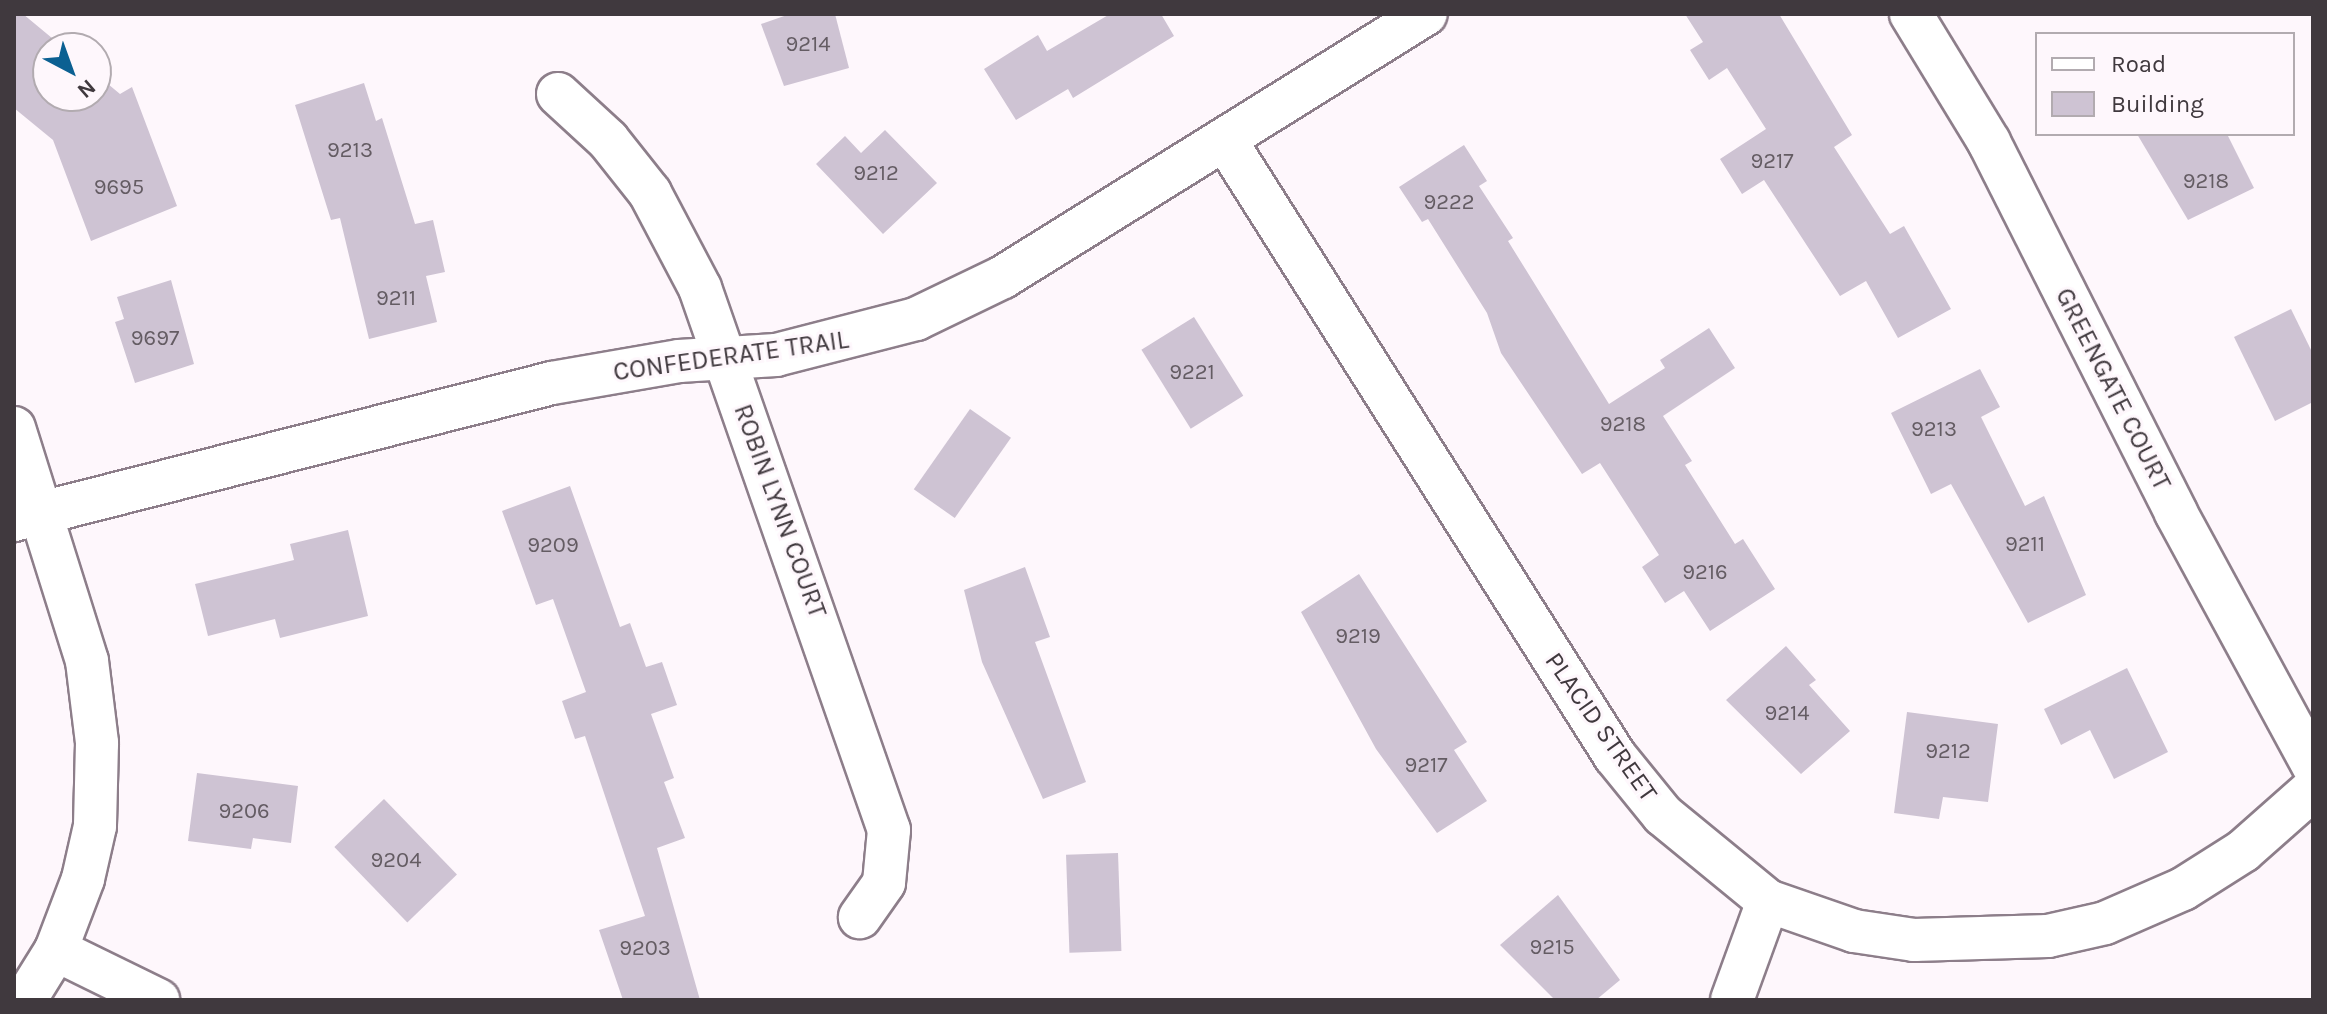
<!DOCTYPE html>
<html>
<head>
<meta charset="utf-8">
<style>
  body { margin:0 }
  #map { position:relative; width:2327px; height:1014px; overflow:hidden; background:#fef7fc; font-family:Karla,sans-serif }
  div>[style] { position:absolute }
  .building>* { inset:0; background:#cec3d3; transform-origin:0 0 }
  .roads { filter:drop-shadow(2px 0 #8d7e8a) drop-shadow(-2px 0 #8d7e8a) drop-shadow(0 2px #8d7e8a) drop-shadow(0 -2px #8d7e8a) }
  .minor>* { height:42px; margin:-21px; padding:0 21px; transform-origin:21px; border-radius:21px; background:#fff }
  span { translate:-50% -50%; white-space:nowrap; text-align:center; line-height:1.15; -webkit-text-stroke:6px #fef7fc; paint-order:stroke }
  .number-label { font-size:22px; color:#645c63 }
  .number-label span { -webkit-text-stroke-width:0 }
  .street-label { font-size:26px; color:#40393e }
  .frame { position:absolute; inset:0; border:16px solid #40393e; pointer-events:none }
  .legend { position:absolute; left:2035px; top:32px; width:260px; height:104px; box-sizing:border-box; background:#fef7fc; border:2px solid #b2abb0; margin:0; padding:10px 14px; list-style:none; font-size:24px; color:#40393e }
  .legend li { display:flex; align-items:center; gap:16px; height:40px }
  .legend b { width:40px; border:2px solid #b2abb0 }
  .north { position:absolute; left:32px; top:32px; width:80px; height:80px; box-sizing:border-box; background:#fef7fc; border:2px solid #b2abb0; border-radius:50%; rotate:139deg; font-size:22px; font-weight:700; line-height:32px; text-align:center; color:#40393e }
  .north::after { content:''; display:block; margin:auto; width:28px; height:36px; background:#0b6092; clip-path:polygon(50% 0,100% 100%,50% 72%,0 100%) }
</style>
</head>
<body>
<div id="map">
  <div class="building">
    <div style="clip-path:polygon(14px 14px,23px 14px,64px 48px,48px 48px,48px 96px,96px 96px,96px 74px,120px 94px,132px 87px,177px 206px,91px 241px,53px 140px,14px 108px)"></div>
    <div style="clip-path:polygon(790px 14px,835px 14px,849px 68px,784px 86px,761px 24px)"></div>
    <div style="clip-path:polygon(1110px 14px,1161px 14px,1174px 36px,1073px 98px,1068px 89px,1016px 120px,984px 69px,1038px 35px,1047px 51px)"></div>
    <div style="clip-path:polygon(1685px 14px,1779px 14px,1852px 135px,1834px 147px,1890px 234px,1904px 226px,1951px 309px,1898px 338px,1866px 281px,1840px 296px,1764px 180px,1742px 194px,1720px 159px,1766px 129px,1727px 68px,1709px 80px,1690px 50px,1703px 42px)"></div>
    <div style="clip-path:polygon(364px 83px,376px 121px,382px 118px,415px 224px,433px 220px,445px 272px,426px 276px,437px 322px,369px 339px,340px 218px,331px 220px,295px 105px)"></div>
    <div style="clip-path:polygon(885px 130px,937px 183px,883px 234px,816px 164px,845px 136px,861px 153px)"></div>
    <div style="clip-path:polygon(2137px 134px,2227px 134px,2254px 188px,2188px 220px)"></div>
    <div style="clip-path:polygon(1464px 145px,1487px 181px,1479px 186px,1513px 238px,1508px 241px,1609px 404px,1665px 368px,1660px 360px,1709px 328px,1735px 368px,1663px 416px,1692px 461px,1685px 465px,1735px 544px,1743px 539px,1775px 589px,1710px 631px,1684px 591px,1665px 603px,1642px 567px,1659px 555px,1600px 463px,1582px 474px,1501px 353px,1487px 313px,1428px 219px,1422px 222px,1399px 187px)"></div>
    <div style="clip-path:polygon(171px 280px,194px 364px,135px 383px,115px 322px,124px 319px,117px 297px)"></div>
    <div style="clip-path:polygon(2291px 309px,2313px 354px,2313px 402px,2275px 421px,2234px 337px)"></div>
    <div style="left:1194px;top:317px;width:93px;height:62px;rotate:58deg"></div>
    <div style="clip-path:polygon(1980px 369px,2000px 407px,1981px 417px,2025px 506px,2044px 496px,2086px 595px,2028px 623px,1951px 484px,1931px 494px,1891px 413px)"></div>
    <div style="left:970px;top:409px;width:50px;height:98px;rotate:35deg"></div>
    <div style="clip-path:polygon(570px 486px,620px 627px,630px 623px,646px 667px,662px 662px,677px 705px,651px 714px,674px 778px,664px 782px,685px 838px,657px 848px,700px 1000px,623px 1000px,599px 930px,645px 916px,585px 736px,575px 739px,562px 701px,586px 692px,553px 599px,536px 605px,502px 511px)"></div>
    <div style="clip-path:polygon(348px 530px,368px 616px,280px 638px,275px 619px,208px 636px,195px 584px,294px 560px,290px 544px)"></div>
    <div style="clip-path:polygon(1025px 567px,1050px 637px,1035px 642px,1086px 782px,1043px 799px,982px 662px,964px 590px)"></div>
    <div style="clip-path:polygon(1359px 574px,1467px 742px,1454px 750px,1487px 801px,1437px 833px,1376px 749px,1301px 612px)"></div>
    <div style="clip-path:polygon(1786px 646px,1816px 680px,1809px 685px,1850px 731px,1801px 774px,1726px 700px)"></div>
    <div style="clip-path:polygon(2127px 668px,2168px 752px,2114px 779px,2090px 730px,2061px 745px,2044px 709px)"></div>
    <div style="clip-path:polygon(1907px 712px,1998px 724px,1988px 802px,1943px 797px,1939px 819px,1894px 813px)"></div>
    <div style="clip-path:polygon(197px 773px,298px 786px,291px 843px,253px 838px,251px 849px,188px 841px)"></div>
    <div style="left:384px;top:799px;width:105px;height:69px;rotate:46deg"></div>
    <div style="left:1118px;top:853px;width:98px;height:52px;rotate:88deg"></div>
    <div style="clip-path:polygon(1558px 895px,1620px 980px,1596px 1000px,1555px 1000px,1500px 945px)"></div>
  </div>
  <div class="roads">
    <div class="minor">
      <div style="left:1911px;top:14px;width:150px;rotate:58.6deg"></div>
      <div style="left:1989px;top:142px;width:415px;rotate:63.2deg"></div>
      <div style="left:2176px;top:513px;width:287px;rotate:61.5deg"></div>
      <div style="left:558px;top:94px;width:68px;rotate:42.6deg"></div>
      <div style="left:608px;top:140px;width:68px;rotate:51.6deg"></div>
      <div style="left:650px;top:193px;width:107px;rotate:62.2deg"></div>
      <div style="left:700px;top:288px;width:574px;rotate:70.78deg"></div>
      <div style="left:889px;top:830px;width:53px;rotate:95.4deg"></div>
      <div style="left:884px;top:883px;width:42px;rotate:125.2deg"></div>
      <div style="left:1227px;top:143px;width:725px;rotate:57.67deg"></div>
      <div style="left:1615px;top:756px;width:76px;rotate:50.9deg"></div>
      <div style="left:1663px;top:815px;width:136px;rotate:39.3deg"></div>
      <div style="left:1768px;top:901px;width:91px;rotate:19.2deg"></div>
      <div style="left:1854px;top:931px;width:61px;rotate:8.5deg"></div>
      <div style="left:1914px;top:940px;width:134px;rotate:-1.7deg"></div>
      <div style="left:2048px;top:936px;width:58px;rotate:-12.8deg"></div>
      <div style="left:2105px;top:923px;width:85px;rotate:-23.6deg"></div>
      <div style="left:2183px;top:889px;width:71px;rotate:-32.3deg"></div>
      <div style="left:2243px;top:851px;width:94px;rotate:-41.5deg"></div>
      <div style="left:14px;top:428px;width:244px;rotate:72.6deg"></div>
      <div style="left:87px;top:661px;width:83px;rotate:83deg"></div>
      <div style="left:97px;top:743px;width:83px;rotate:91.4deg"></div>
      <div style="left:95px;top:826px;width:54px;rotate:102.8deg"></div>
      <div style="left:83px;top:879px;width:76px;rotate:110.8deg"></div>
      <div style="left:56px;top:950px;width:59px;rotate:121.8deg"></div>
      <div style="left:14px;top:520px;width:555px;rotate:-14.29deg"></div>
      <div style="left:552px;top:383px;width:129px;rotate:-9.8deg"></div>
      <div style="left:679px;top:361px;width:97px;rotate:-3.5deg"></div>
      <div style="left:776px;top:355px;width:145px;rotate:-14.4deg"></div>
      <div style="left:916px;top:319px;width:97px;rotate:-25.8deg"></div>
      <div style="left:1003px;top:277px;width:498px;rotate:-31.9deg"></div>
      <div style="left:56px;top:950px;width:114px;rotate:26.1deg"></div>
      <div style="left:1732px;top:1000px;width:105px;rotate:-70deg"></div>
    </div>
  </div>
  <div class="number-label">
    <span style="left:808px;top:45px">9214</span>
    <span style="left:350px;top:151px">9213</span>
    <span style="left:1772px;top:162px">9217</span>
    <span style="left:876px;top:174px">9212</span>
    <span style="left:2206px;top:182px">9218</span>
    <span style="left:119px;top:188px">9695</span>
    <span style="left:1449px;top:203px">9222</span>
    <span style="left:396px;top:299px">9211</span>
    <span style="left:155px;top:339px">9697</span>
    <span style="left:1192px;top:373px">9221</span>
    <span style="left:1623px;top:425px">9218</span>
    <span style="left:1934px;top:430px">9213</span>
    <span style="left:2025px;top:545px">9211</span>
    <span style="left:553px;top:546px">9209</span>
    <span style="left:1705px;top:573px">9216</span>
    <span style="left:1358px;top:637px">9219</span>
    <span style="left:1787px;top:714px">9214</span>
    <span style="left:1948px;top:752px">9212</span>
    <span style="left:1426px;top:766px">9217</span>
    <span style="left:244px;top:812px">9206</span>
    <span style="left:396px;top:861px">9204</span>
    <span style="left:1552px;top:948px">9215</span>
    <span style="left:645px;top:949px">9203</span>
  </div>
  <div class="street-label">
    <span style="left:731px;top:356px;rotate:-8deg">CONFEDERATE TRAIL</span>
    <span style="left:2113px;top:389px;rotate:63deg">GREENGATE COURT</span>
    <span style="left:780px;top:511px;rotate:70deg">ROBIN LYNN COURT</span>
    <span style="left:1601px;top:727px;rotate:55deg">PLACID STREET</span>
  </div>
  <div class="frame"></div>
  <ul class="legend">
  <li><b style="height:10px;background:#fff"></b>Road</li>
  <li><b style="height:22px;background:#cec3d3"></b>Building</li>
  </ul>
  <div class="north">N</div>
</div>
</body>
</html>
